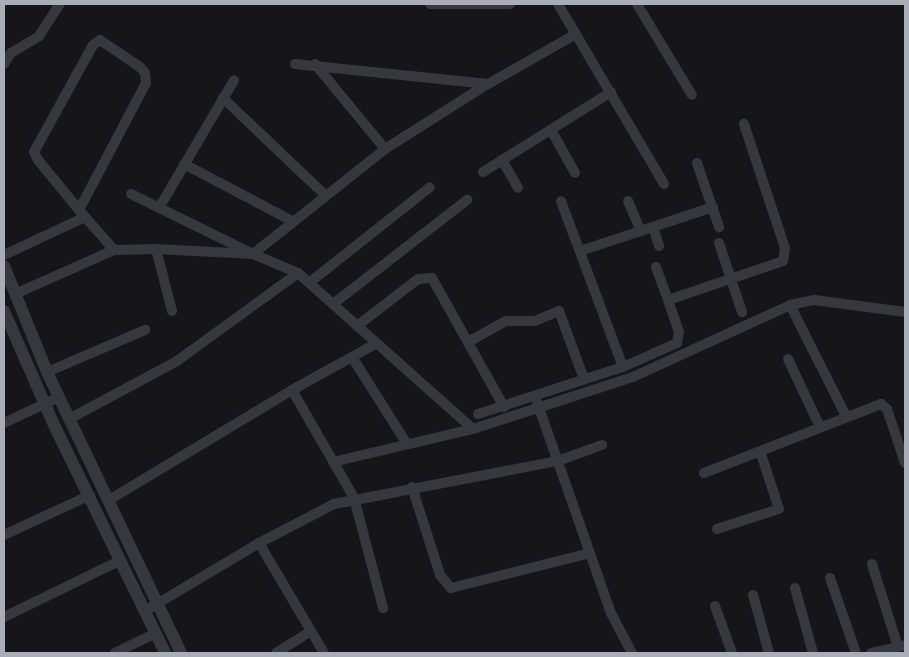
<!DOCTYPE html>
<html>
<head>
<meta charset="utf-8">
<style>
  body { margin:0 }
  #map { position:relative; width:909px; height:657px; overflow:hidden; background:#161618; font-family:Figtree,sans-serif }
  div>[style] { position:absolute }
  .minor>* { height:10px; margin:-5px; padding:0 5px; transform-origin:5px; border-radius:5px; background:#37383d }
  .tertiary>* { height:12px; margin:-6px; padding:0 6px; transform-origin:6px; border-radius:6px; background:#37383d }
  span { translate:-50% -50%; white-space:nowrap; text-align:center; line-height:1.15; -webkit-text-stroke:4px #111113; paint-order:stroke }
  .frame { position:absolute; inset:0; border:5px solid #a8adb8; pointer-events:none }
</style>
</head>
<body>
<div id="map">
  <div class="minor">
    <div style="left:430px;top:4px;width:80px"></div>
    <div style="left:558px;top:4px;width:209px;rotate:59.5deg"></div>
    <div style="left:637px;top:4px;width:106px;rotate:58.9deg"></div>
    <div style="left:4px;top:64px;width:13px;rotate:-58deg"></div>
    <div style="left:11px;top:53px;width:33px;rotate:-31deg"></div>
    <div style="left:39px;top:36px;width:38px;rotate:-57deg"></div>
    <div style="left:295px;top:64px;width:194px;rotate:5.9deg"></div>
    <div style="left:315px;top:64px;width:110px;rotate:50.5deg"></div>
    <div style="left:385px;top:149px;width:114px;rotate:-32.4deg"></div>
    <div style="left:481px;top:88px;width:109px;rotate:-29.6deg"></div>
    <div style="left:223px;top:98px;width:141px;rotate:43.6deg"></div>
    <div style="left:551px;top:130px;width:49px;rotate:60.8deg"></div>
    <div style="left:502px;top:160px;width:32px;rotate:60deg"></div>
    <div style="left:697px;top:163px;width:68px;rotate:71deg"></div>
    <div style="left:184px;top:164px;width:122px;rotate:27.8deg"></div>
    <div style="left:483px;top:172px;width:151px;rotate:-32deg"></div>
    <div style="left:131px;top:194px;width:136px;rotate:26.2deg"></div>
    <div style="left:253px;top:254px;width:169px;rotate:-38.5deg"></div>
    <div style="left:628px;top:201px;width:33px;rotate:67deg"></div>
    <div style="left:159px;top:208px;width:148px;rotate:-59.6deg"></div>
    <div style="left:79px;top:210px;width:144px;rotate:-62.2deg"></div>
    <div style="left:146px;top:83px;width:10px;rotate:-96deg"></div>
    <div style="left:145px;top:73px;width:8px;rotate:-130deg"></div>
    <div style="left:140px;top:67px;width:48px;rotate:-146deg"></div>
    <div style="left:100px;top:40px;width:9px;rotate:144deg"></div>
    <div style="left:93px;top:45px;width:122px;rotate:118.9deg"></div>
    <div style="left:34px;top:152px;width:9px;rotate:63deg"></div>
    <div style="left:38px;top:160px;width:65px;rotate:50.6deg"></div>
    <div style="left:79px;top:210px;width:53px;rotate:48.8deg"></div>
    <div style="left:653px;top:227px;width:20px;rotate:72deg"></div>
    <div style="left:719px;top:243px;width:73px;rotate:71.6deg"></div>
    <div style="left:156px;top:249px;width:64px;rotate:75.5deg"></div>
    <div style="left:580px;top:251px;width:140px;rotate:-18.3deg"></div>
    <div style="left:4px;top:255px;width:89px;rotate:-25.1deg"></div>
    <div style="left:656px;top:267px;width:35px;rotate:70deg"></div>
    <div style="left:309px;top:283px;width:154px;rotate:-38.4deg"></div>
    <div style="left:15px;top:294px;width:108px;rotate:-24deg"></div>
    <div style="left:114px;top:250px;width:42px;rotate:-1.4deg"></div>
    <div style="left:156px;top:249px;width:97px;rotate:3deg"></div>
    <div style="left:253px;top:254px;width:49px;rotate:22.9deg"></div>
    <div style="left:298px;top:273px;width:234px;rotate:41.7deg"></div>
    <div style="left:473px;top:429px;width:168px;rotate:-18deg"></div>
    <div style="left:633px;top:377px;width:173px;rotate:-24.6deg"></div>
    <div style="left:790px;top:305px;width:25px;rotate:-12deg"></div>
    <div style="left:814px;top:300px;width:92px;rotate:7.5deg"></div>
    <div style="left:333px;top:304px;width:170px;rotate:-37.8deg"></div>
    <div style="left:790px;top:305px;width:124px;rotate:63.2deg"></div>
    <div style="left:357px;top:326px;width:77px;rotate:-37.6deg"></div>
    <div style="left:418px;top:279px;width:14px;rotate:-4deg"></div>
    <div style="left:432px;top:278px;width:148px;rotate:60.8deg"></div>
    <div style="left:468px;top:342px;width:43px;rotate:-28.9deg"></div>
    <div style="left:506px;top:321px;width:29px"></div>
    <div style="left:535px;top:321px;width:26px;rotate:-23deg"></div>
    <div style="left:559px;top:311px;width:72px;rotate:69.8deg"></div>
    <div style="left:352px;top:357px;width:103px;rotate:57.7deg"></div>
    <div style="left:788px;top:359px;width:75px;rotate:64.8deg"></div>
    <div style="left:623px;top:367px;width:59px;rotate:-24deg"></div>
    <div style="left:677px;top:343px;width:11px;rotate:-80deg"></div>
    <div style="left:679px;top:332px;width:34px;rotate:-109deg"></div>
    <div style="left:668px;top:300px;width:121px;rotate:-18.7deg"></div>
    <div style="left:783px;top:261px;width:13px;rotate:-81deg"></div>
    <div style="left:785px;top:248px;width:131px;rotate:-108.3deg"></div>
    <div style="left:47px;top:372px;width:107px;rotate:-23.2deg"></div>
    <div style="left:292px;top:390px;width:125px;rotate:60.1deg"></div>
    <div style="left:354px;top:498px;width:114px;rotate:75.2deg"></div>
    <div style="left:537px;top:402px;width:224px;rotate:70.7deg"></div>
    <div style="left:611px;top:613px;width:45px;rotate:62.3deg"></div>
    <div style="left:478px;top:414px;width:152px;rotate:-18deg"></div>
    <div style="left:623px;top:367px;width:177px;rotate:-110.5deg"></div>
    <div style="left:69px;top:419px;width:123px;rotate:-28.2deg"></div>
    <div style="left:177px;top:361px;width:150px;rotate:-36deg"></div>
    <div style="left:4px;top:423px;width:61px;rotate:-25.3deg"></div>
    <div style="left:333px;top:462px;width:144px;rotate:-13.3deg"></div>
    <div style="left:704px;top:473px;width:190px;rotate:-21.3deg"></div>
    <div style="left:881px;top:404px;width:8px;rotate:40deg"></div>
    <div style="left:887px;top:409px;width:57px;rotate:71.6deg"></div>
    <div style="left:412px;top:487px;width:92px;rotate:72.3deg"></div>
    <div style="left:440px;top:575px;width:17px;rotate:50deg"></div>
    <div style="left:451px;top:588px;width:143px;rotate:-14.1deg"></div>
    <div style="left:109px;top:500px;width:214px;rotate:-31deg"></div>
    <div style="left:292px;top:390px;width:97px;rotate:-28.9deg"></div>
    <div style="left:717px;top:529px;width:65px;rotate:-17.9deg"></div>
    <div style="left:779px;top:509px;width:61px;rotate:-108.1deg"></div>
    <div style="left:4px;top:535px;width:95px;rotate:-24.9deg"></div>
    <div style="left:259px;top:543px;width:128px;rotate:59.4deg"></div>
    <div style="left:872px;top:564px;width:87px;rotate:72.6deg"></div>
    <div style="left:830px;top:578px;width:79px;rotate:70.9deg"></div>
    <div style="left:795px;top:588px;width:67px;rotate:74.5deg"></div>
    <div style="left:753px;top:595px;width:60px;rotate:74.6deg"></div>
    <div style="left:715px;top:606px;width:50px;rotate:70.1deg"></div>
    <div style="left:145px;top:611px;width:133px;rotate:-30.8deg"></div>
    <div style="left:259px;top:543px;width:85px;rotate:-27.5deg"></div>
    <div style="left:334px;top:504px;width:228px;rotate:-10.9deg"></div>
    <div style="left:558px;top:461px;width:47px;rotate:-20deg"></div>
    <div style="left:4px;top:617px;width:128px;rotate:-26deg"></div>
    <div style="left:115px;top:653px;width:46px;rotate:-26deg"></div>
    <div style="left:276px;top:653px;width:39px;rotate:-32deg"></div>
    <div style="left:871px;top:653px;width:35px;rotate:-13deg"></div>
  </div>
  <div class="tertiary">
    <div style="left:4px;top:266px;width:114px;rotate:67.9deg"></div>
    <div style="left:47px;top:372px;width:311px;rotate:64.5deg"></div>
    <div style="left:4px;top:311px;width:127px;rotate:66.3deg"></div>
    <div style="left:55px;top:427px;width:251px;rotate:64deg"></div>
  </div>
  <div class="frame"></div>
</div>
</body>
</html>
